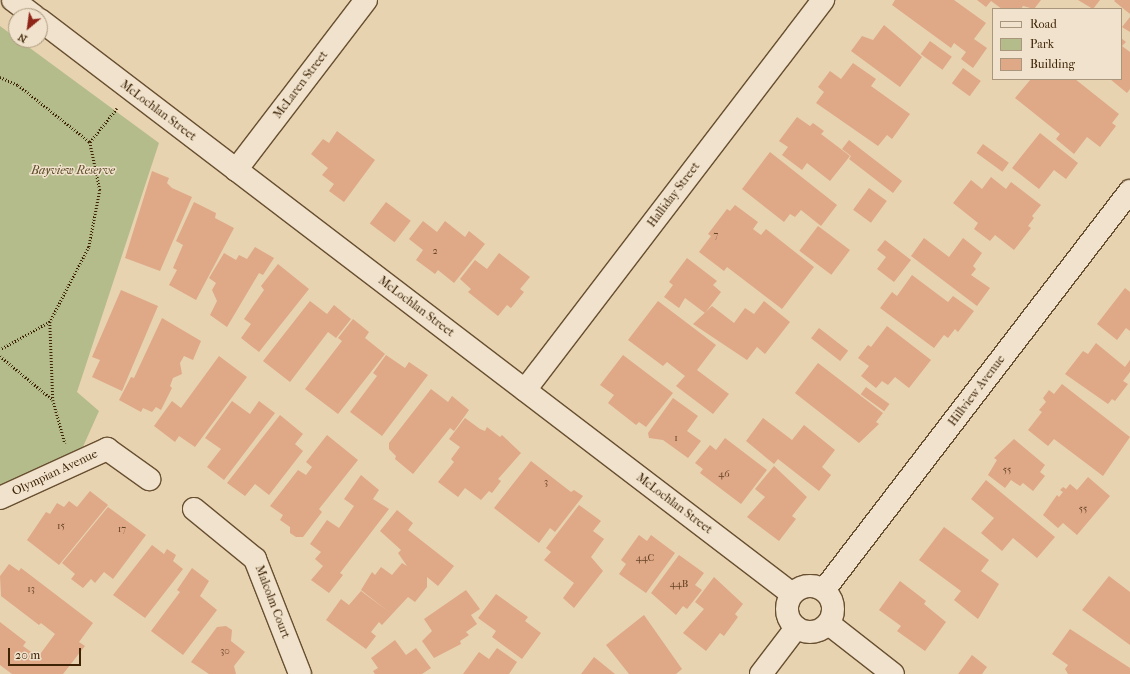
<!DOCTYPE html>
<html>
<head>
<meta charset="utf-8">
<style>
  body { margin:0 }
  #map { position:relative; width:1130px; height:674px; overflow:hidden; background:#e8d3b1; font-family:"IM FELL French Canon",serif }
  div>[style] { position:absolute }
  .green>* { inset:0; background:#b5bc8c }
  .building>* { inset:0; background:#dfa887; transform-origin:0 0 }
  .path>* { height:2.5px; margin-top:-1.25px; transform-origin:0; background:repeating-linear-gradient(90deg,#3e2305 0 1px,transparent 0 3px) }
  .roads { filter:drop-shadow(1px 0 #684f30) drop-shadow(-1px 0 #684f30) drop-shadow(0 1px #684f30) drop-shadow(0 -1px #684f30) }
  .minor>* { height:22px; margin:-11px; padding:0 11px; transform-origin:11px; border-radius:11px; background:#f0e2cc }
  .minor>.ring { margin:-11px; padding:0; box-sizing:content-box; background:none; border:22px solid #f0e2cc; border-radius:50% }
  span { translate:-50% -50%; white-space:nowrap; text-align:center; line-height:1.15; -webkit-text-stroke:3px #f0e2cc; paint-order:stroke }
  .number-label { font-size:10px; color:#664426 }
  .number-label span { -webkit-text-stroke-width:0 }
  .street-label { font-size:12px; color:#3e2305 }
  .park-label { font-size:12px; color:#5c4927; font-style:italic }
  .legend { position:absolute; left:992px; top:8px; width:130px; height:72px; box-sizing:border-box; background:#f0e2cc; border:1px solid #a9967c; margin:0; padding:5px 7px; list-style:none; font-size:12px; color:#3e2305 }
  .legend li { display:flex; align-items:center; gap:8px; height:20px }
  .legend b { width:20px; border:1px solid #a9967c }
  .north { position:absolute; left:8px; top:8px; width:40px; height:40px; box-sizing:border-box; background:#f0e2cc; border:1px solid #a9967c; border-radius:50%; rotate:209deg; font-size:11px; font-weight:700; line-height:16px; text-align:center; color:#3e2305 }
  .north::after { content:''; display:block; margin:auto; width:14px; height:18px; background:#8f2418; clip-path:polygon(50% 0,100% 100%,50% 72%,0 100%) }
  .scale { position:absolute; left:8px; top:648px; width:73px; height:18px; box-sizing:border-box; border:2px solid #3e2305; border-top:0; padding-left:5px; font-size:12px; line-height:14px; white-space:nowrap; color:#3e2305; -webkit-text-stroke:3px #f0e2cc; paint-order:stroke }
</style>
</head>
<body>
<div id="map">
  <div class="green">
    <div style="clip-path:polygon(0 26px,159px 143px,77px 392px,99px 411px,82px 449px,0 490px)"></div>
  </div>
  <div class="building">
    <div style="clip-path:polygon(895px 0,954px 0,986px 23px,974px 39px,987px 48px,973px 68px,961px 59px,966px 52px,954px 43px,951px 48px,892px 5px)"></div>
    <div style="clip-path:polygon(977px 0,1041px 0,1034px 9px,1023px 6px,1021px 9px,1002px 9px,991px 1px,986px 7px)"></div>
    <div style="clip-path:polygon(1078px 0,1100px 0,1093px 9px)"></div>
    <div style="clip-path:polygon(1115px 0,1130px 0,1130px 14px,1114px 1px)"></div>
    <div style="clip-path:polygon(1130px 17px,1130px 32px,1122px 27px)"></div>
    <div style="clip-path:polygon(884px 25px,922px 57px,900px 87px,851px 51px,862px 36px,873px 40px)"></div>
    <div style="clip-path:polygon(1121px 38px,1126px 42px,1122px 46px,1130px 52px,1130px 89px,1127px 93px,1110px 79px,1121px 79px)"></div>
    <div style="left:930px;top:41px;width:27px;height:16px;rotate:36deg"></div>
    <div style="clip-path:polygon(853px 63px,876px 79px,871px 86px,910px 114px,892px 139px,887px 135px,878px 146px,816px 103px,824px 92px,818px 87px,830px 71px,841px 79px)"></div>
    <div style="left:963px;top:68px;width:22px;height:19px;rotate:36deg"></div>
    <div style="clip-path:polygon(1031px 79px,1075px 79px,1119px 114px,1112px 123px,1116px 126px,1100px 147px,1087px 137px,1074px 154px,1056px 139px,1060px 134px,1015px 98px)"></div>
    <div style="clip-path:polygon(797px 117px,810px 126px,813px 123px,824px 131px,821px 134px,850px 156px,830px 181px,807px 163px,802px 170px,782px 155px,788px 147px,779px 141px)"></div>
    <div style="clip-path:polygon(337px 131px,375px 160px,344px 202px,329px 191px,334px 184px,322px 175px,328px 168px,311px 154px,323px 139px,329px 143px)"></div>
    <div style="clip-path:polygon(1040px 133px,1078px 163px,1066px 179px,1054px 170px,1039px 189px,1012px 168px)"></div>
    <div style="clip-path:polygon(849px 140px,902px 181px,893px 193px,849px 159px,851px 156px,842px 149px)"></div>
    <div style="left:983px;top:144px;width:32px;height:11px;rotate:36deg"></div>
    <div style="clip-path:polygon(770px 152px,837px 205px,821px 226px,801px 210px,795px 217px,790px 214px,784px 222px,742px 189px)"></div>
    <div style="clip-path:polygon(152px 171px,169px 178px,167px 183px,172px 188px,192px 197px,160px 271px,125px 258px)"></div>
    <div style="clip-path:polygon(991px 177px,1006px 189px,1011px 182px,1041px 205px,1032px 216px,1034px 218px,1028px 226px,1031px 228px,1014px 250px,995px 235px,990px 241px,974px 229px,978px 223px,953px 203px,971px 180px,982px 189px)"></div>
    <div style="left:869px;top:188px;width:22px;height:27px;rotate:36deg"></div>
    <div style="clip-path:polygon(194px 202px,216px 213px,215px 218px,234px 228px,196px 300px,169px 285px,177px 270px,173px 268px,183px 245px,176px 241px)"></div>
    <div style="left:386px;top:202px;width:31px;height:27px;rotate:37deg"></div>
    <div style="clip-path:polygon(735px 205px,758px 222px,753px 229px,761px 235px,766px 229px,814px 267px,782px 309px,727px 267px,724px 271px,699px 252px,711px 236px,708px 234px,727px 209px,730px 211px)"></div>
    <div style="clip-path:polygon(423px 221px,437px 232px,445px 221px,465px 237px,469px 231px,485px 244px,454px 283px,438px 270px,435px 274px,416px 260px,423px 250px,409px 239px)"></div>
    <div style="left:818px;top:226px;width:40px;height:31px;rotate:37deg"></div>
    <div style="clip-path:polygon(924px 238px,949px 257px,963px 238px,982px 253px,973px 266px,976px 269px,971px 275px,990px 288px,977px 306px,911px 256px)"></div>
    <div style="clip-path:polygon(885px 240px,911px 260px,894px 282px,877px 269px,886px 257px,877px 250px)"></div>
    <div style="clip-path:polygon(255px 247px,274px 258px,263px 275px,259px 273px,227px 327px,210px 315px,217px 301px,212px 290px,216px 283px,209px 278px,224px 253px,236px 260px,239px 255px,247px 259px)"></div>
    <div style="clip-path:polygon(499px 253px,530px 277px,520px 289px,524px 292px,511px 308px,507px 305px,498px 316px,468px 292px,471px 289px,460px 279px,475px 260px,487px 269px)"></div>
    <div style="clip-path:polygon(687px 258px,717px 281px,713px 285px,721px 292px,705px 313px,685px 298px,679px 308px,664px 297px,673px 285px,669px 282px)"></div>
    <div style="clip-path:polygon(278px 264px,309px 289px,259px 352px,241px 338px,251px 324px,244px 319px,264px 290px,261px 286px)"></div>
    <div style="clip-path:polygon(912px 275px,948px 302px,953px 296px,974px 311px,958px 332px,955px 329px,948px 338px,944px 335px,934px 348px,880px 308px,892px 292px,897px 296px)"></div>
    <div style="clip-path:polygon(1125px 288px,1130px 292px,1130px 331px,1126px 328px,1117px 340px,1097px 324px)"></div>
    <div style="clip-path:polygon(121px 290px,158px 306px,122px 391px,92px 377px,100px 360px,92px 357px)"></div>
    <div style="clip-path:polygon(310px 301px,327px 314px,334px 305px,351px 319px,336px 338px,328px 332px,290px 382px,263px 361px)"></div>
    <div style="clip-path:polygon(658px 301px,716px 345px,697px 370px,729px 394px,713px 414px,676px 386px,685px 376px,667px 362px,663px 366px,628px 340px)"></div>
    <div style="clip-path:polygon(764px 301px,790px 322px,765px 354px,757px 347px,747px 360px,693px 324px,712px 306px,734px 323px,745px 308px,754px 314px)"></div>
    <div style="clip-path:polygon(162px 318px,201px 341px,193px 360px,184px 356px,180px 363px,182px 374px,173px 378px,170px 386px,172px 388px,161px 410px,156px 407px,152px 412px,143px 408px,141px 412px,119px 400px,131px 377px,134px 378px)"></div>
    <div style="clip-path:polygon(353px 319px,369px 332px,365px 338px,385px 354px,338px 414px,305px 389px,342px 341px,338px 338px)"></div>
    <div style="clip-path:polygon(887px 326px,931px 360px,909px 388px,895px 377px,888px 385px,882px 381px,876px 388px,861px 376px,869px 366px,858px 358px,868px 345px,871px 347px)"></div>
    <div style="left:819px;top:328px;width:37px;height:13px;rotate:38deg"></div>
    <div style="clip-path:polygon(1096px 343px,1125px 367px,1130px 360px,1130px 372px,1123px 381px,1128px 384px,1115px 401px,1112px 399px,1108px 404px,1065px 374px,1083px 351px,1088px 354px)"></div>
    <div style="clip-path:polygon(386px 355px,405px 368px,409px 362px,428px 375px,382px 436px,350px 412px,377px 376px,373px 373px)"></div>
    <div style="clip-path:polygon(623px 355px,673px 393px,646px 427px,639px 422px,636px 425px,608px 403px,614px 395px,600px 385px)"></div>
    <div style="clip-path:polygon(219px 356px,247px 377px,195px 447px,179px 436px,175px 442px,154px 426px,172px 401px,181px 408px)"></div>
    <div style="clip-path:polygon(818px 363px,883px 413px,876px 422px,879px 424px,859px 443px,795px 393px)"></div>
    <div style="clip-path:polygon(1062px 384px,1130px 437px,1103px 476px,1054px 439px,1048px 446px,1028px 430px,1042px 412px,1039px 410px,1046px 402px,1043px 398px,1049px 390px,1054px 394px)"></div>
    <div style="left:866px;top:387px;width:29px;height:9px;rotate:36deg"></div>
    <div style="clip-path:polygon(431px 389px,448px 402px,452px 396px,469px 410px,454px 431px,450px 428px,413px 474px,395px 459px,396px 456px,389px 449px,389px 443px)"></div>
    <div style="clip-path:polygon(673px 398px,698px 416px,687px 431px,701px 441px,688px 458px,663px 440px,649px 438px,648px 433px)"></div>
    <div style="clip-path:polygon(232px 401px,250px 414px,259px 401px,275px 413px,224px 480px,207px 467px,221px 449px,205px 438px)"></div>
    <div style="clip-path:polygon(280px 415px,303px 434px,295px 444px,303px 451px,269px 495px,255px 484px,245px 496px,227px 483px)"></div>
    <div style="clip-path:polygon(465px 418px,480px 429px,485px 431px,487px 427px,500px 437px,502px 435px,521px 453px,498px 479px,501px 481px,492px 493px,489px 491px,481px 500px,465px 488px,458px 497px,438px 482px,454px 462px,451px 459px,460px 447px,449px 439px)"></div>
    <div style="clip-path:polygon(763px 418px,792px 440px,804px 425px,835px 450px,822px 467px,831px 475px,819px 491px,778px 459px,774px 464px,746px 441px)"></div>
    <div style="clip-path:polygon(327px 435px,358px 460px,319px 509px,322px 512px,303px 537px,296px 537px,290px 533px,290px 527px,280px 520px,283px 515px,270px 506px,298px 470px,306px 475px,312px 467px,306px 462px)"></div>
    <div style="clip-path:polygon(725px 438px,767px 470px,741px 504px,700px 473px,703px 469px,695px 463px,710px 445px,716px 450px)"></div>
    <div style="clip-path:polygon(1014px 439px,1045px 465px,1040px 472px,1045px 476px,1033px 491px,1023px 483px,1020px 486px,1011px 480px,1005px 488px,988px 475px,997px 460px,994px 458px)"></div>
    <div style="clip-path:polygon(531px 461px,571px 492px,574px 490px,583px 496px,555px 532px,550px 528px,539px 543px,494px 508px)"></div>
    <div style="clip-path:polygon(774px 466px,807px 497px,792px 516px,796px 519px,779px 541px,747px 517px,765px 497px,755px 489px)"></div>
    <div style="clip-path:polygon(361px 475px,379px 490px,373px 499px,389px 509px,340px 573px,343px 575px,329px 593px,311px 580px,323px 566px,315px 559px,321px 552px,310px 544px,327px 520px,339px 528px,354px 506px,344px 499px)"></div>
    <div style="clip-path:polygon(1088px 477px,1110px 496px,1077px 535px,1063px 523px,1058px 528px,1043px 515px,1057px 495px,1059px 497px,1063px 492px,1060px 490px,1063px 487px,1066px 489px,1070px 484px,1077px 490px)"></div>
    <div style="clip-path:polygon(986px 480px,1055px 537px,1037px 558px,1013px 538px,1002px 551px,981px 533px,994px 518px,971px 499px)"></div>
    <div style="clip-path:polygon(90px 491px,108px 505px,59px 565px,27px 540px,46px 512px,50px 514px,57px 503px,64px 507px,69px 501px,77px 507px)"></div>
    <div style="clip-path:polygon(579px 505px,601px 521px,593px 531px,604px 539px,591px 557px,603px 571px,574px 608px,563px 598px,574px 583px,544px 560px,551px 552px,546px 548px)"></div>
    <div style="clip-path:polygon(108px 507px,146px 535px,113px 579px,104px 572px,95px 583px,91px 579px,83px 588px,71px 579px,75px 574px,62px 563px)"></div>
    <div style="clip-path:polygon(397px 510px,413px 523px,408px 530px,454px 566px,438px 586px,427px 577px,427px 587px,415px 602px,408px 597px,382px 625px,379px 622px,371px 632px,376px 636px,366px 649px,326px 620px,341px 599px,349px 605px,361px 591px,389px 612px,361px 590px,372px 572px,375px 575px,381px 567px,392px 575px,402px 563px,407px 566px,398px 553px,401px 550px,380px 531px)"></div>
    <div style="clip-path:polygon(944px 527px,989px 560px,981px 571px,999px 584px,978px 619px,954px 600px,961px 591px,919px 560px)"></div>
    <div style="clip-path:polygon(639px 535px,647px 541px,651px 535px,675px 553px,646px 593px,619px 574px,626px 564px,621px 560px)"></div>
    <div style="clip-path:polygon(152px 545px,164px 554px,167px 549px,176px 555px,173px 561px,183px 569px,145px 618px,113px 595px)"></div>
    <div style="clip-path:polygon(679px 555px,704px 573px,695px 585px,702px 590px,687px 609px,683px 606px,676px 615px,651px 593px)"></div>
    <div style="clip-path:polygon(9px 564px,19px 571px,21px 568px,93px 623px,79px 642px,85px 646px,63px 674px,12px 674px,0 665px,0 622px,26px 642px,23px 646px,38px 657px,55px 634px,41px 623px,39px 625px,1px 596px,0 576px)"></div>
    <div style="clip-path:polygon(192px 568px,209px 581px,200px 596px,217px 610px,183px 655px,151px 631px,180px 592px,177px 590px)"></div>
    <div style="clip-path:polygon(1109px 576px,1130px 592px,1130px 645px,1082px 610px)"></div>
    <div style="clip-path:polygon(714px 577px,743px 604px,735px 614px,738px 617px,724px 636px,720px 633px,706px 651px,683px 633px,704px 609px,695px 602px)"></div>
    <div style="clip-path:polygon(900px 581px,926px 601px,924px 604px,946px 622px,925px 651px,897px 631px,901px 626px,879px 610px)"></div>
    <div style="clip-path:polygon(466px 590px,480px 609px,471px 615px,477px 624px,466px 632px,469px 635px,460px 641px,461px 644px,434px 658px,422px 641px,432px 631px,424px 619px)"></div>
    <div style="clip-path:polygon(496px 594px,528px 617px,525px 621px,541px 633px,522px 659px,492px 637px,496px 631px,478px 618px)"></div>
    <div style="clip-path:polygon(644px 615px,682px 669px,676px 674px,629px 674px,606px 645px)"></div>
    <div style="clip-path:polygon(226px 626px,232px 630px,231px 641px,245px 652px,234px 666px,236px 674px,209px 674px,191px 662px,217px 627px)"></div>
    <div style="clip-path:polygon(1070px 629px,1130px 668px,1130px 674px,1068px 674px,1065px 669px,1068px 665px,1052px 654px)"></div>
    <div style="clip-path:polygon(395px 640px,406px 655px,416px 648px,431px 668px,422px 674px,375px 674px,373px 671px,378px 668px,371px 658px)"></div>
    <div style="clip-path:polygon(497px 648px,517px 662px,509px 674px,463px 674px,479px 652px,489px 659px)"></div>
    <div style="clip-path:polygon(972px 655px,987px 667px,982px 674px,958px 674px)"></div>
    <div style="clip-path:polygon(594px 657px,615px 674px,581px 674px)"></div>
  </div>
  <div class="path">
    <div style="left:0;top:77px;width:20px;rotate:24deg"></div>
    <div style="left:18px;top:85px;width:92px;rotate:38.4deg"></div>
    <div style="left:90px;top:142px;width:49px;rotate:78.2deg"></div>
    <div style="left:100px;top:190px;width:58px;rotate:100.9deg"></div>
    <div style="left:89px;top:247px;width:85px;rotate:117.5deg"></div>
    <div style="left:50px;top:322px;width:57px;rotate:150.8deg"></div>
    <div style="left:90px;top:142px;width:43px;rotate:-51.5deg"></div>
    <div style="left:50px;top:322px;width:78px;rotate:87.8deg"></div>
    <div style="left:0;top:356px;width:69px;rotate:39.7deg"></div>
    <div style="left:53px;top:400px;width:45px;rotate:74.4deg"></div>
  </div>
  <div class="roads">
    <div class="minor">
      <div style="left:13px;top:0;width:26px;rotate:37deg"></div>
      <div style="left:40px;top:20px;width:946px;rotate:37.35deg"></div>
      <div style="left:236px;top:170px;width:214px;rotate:-52.6deg"></div>
      <div style="left:525px;top:390px;width:491px;rotate:-52.6deg"></div>
      <div style="left:0;top:498px;width:118px;rotate:-24.6deg"></div>
      <div style="left:107px;top:449px;width:52px;rotate:35.5deg"></div>
      <div style="left:194px;top:509px;width:79px;rotate:39.3deg"></div>
      <div style="left:255px;top:559px;width:123px;rotate:68.6deg"></div>
      <div class="ring" style="left:787px;top:586px;width:24px;height:24px"></div>
      <div style="left:824px;top:590px;width:503px;rotate:-52.51deg"></div>
      <div style="left:829px;top:624px;width:81px;rotate:38deg"></div>
      <div style="left:761px;top:674px;width:58px;rotate:-52.7deg"></div>
    </div>
  </div>
  <div class="number-label">
    <span style="left:716px;top:236px">7</span>
    <span style="left:435px;top:252px">2</span>
    <span style="left:676px;top:439px">1</span>
    <span style="left:1007px;top:471px">55</span>
    <span style="left:724px;top:475px">46</span>
    <span style="left:546px;top:483px">3</span>
    <span style="left:1083px;top:510px">55</span>
    <span style="left:61px;top:527px">15</span>
    <span style="left:122px;top:530px">17</span>
    <span style="left:645px;top:559px">44C</span>
    <span style="left:679px;top:585px">44B</span>
    <span style="left:31px;top:590px">13</span>
    <span style="left:225px;top:652px">30</span>
  </div>
  <div class="street-label">
    <span style="left:301px;top:85px;rotate:-53deg">McLaren Street</span>
    <span style="left:158px;top:111px;rotate:37deg">McLochlan Street</span>
    <span style="left:674px;top:195px;rotate:-53deg">Halliday Street</span>
    <span style="left:416px;top:307px;rotate:37deg">McLochlan Street</span>
    <span style="left:977px;top:391px;rotate:-53deg">Hillview Avenue</span>
    <span style="left:55px;top:473px;rotate:-25deg">Olympian Avenue</span>
    <span style="left:674px;top:504px;rotate:37deg">McLochlan Street</span>
    <span style="left:272px;top:602px;rotate:69deg">Malcolm Court</span>
  </div>
  <div class="park-label">
    <span style="left:73px;top:171px">Bayview Reserve</span>
  </div>
  <ul class="legend">
  <li><b style="height:5px;background:#f0e2cc"></b>Road</li>
  <li><b style="height:11px;background:#b5bc8c"></b>Park</li>
  <li><b style="height:11px;background:#dfa887"></b>Building</li>
  </ul>
  <div class="north">N</div>
  <div class="scale">20 m</div>
</div>
</body>
</html>
